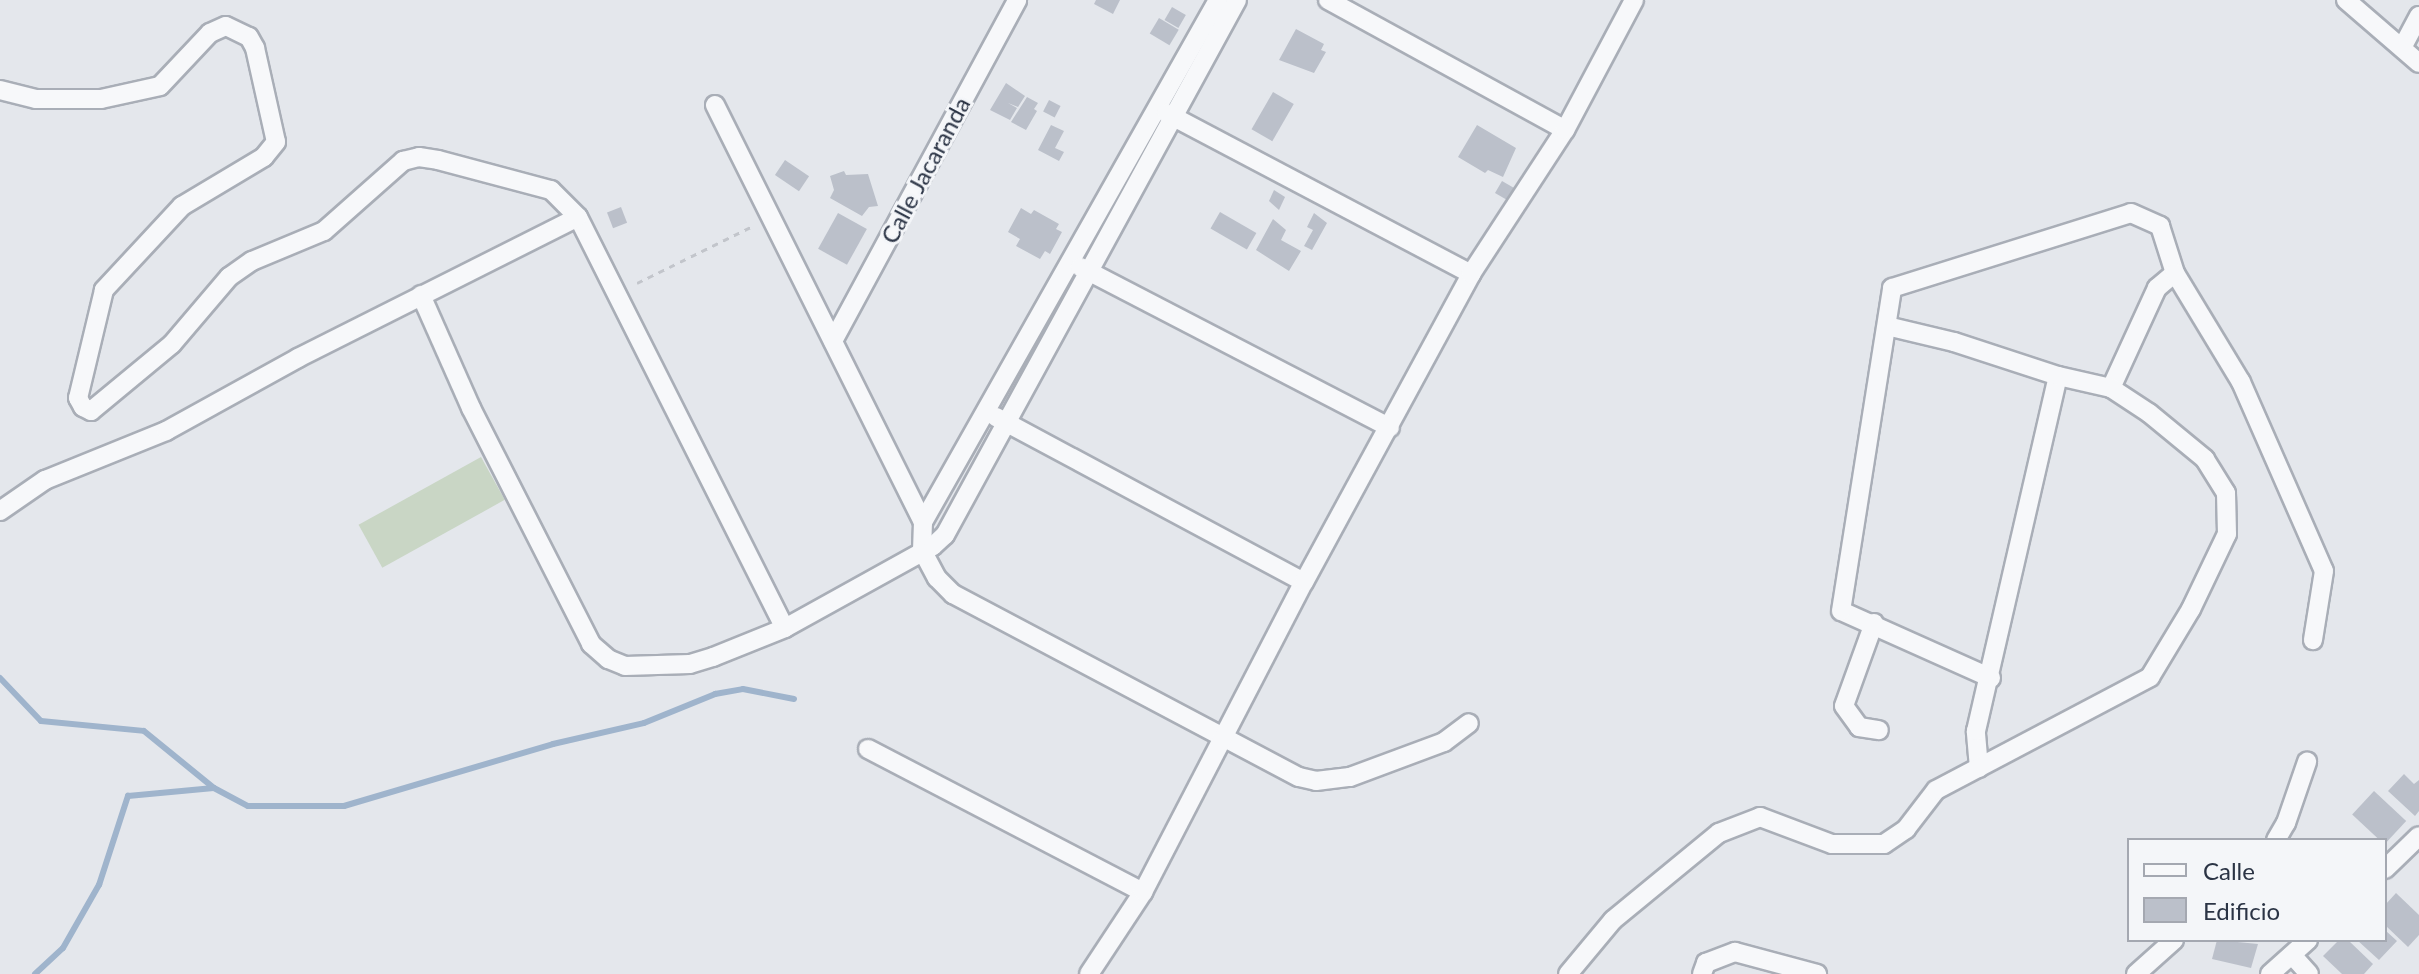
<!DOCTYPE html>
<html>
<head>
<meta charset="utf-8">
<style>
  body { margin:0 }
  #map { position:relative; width:2419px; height:974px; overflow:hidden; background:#e4e7ec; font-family:Lato,sans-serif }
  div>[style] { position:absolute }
  .green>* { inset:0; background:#c9d6c5; transform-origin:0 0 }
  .stream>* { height:6px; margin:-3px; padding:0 3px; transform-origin:3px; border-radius:3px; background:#9fb4cc }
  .building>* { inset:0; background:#bbc0ca; transform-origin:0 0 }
  .path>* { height:3px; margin-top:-1.5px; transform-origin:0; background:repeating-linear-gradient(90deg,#c2c5cb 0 6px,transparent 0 12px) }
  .roads { filter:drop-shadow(2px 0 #a9aeb7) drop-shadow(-2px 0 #a9aeb7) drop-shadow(0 2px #a9aeb7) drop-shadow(0 -2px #a9aeb7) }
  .minor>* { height:18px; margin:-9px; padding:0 9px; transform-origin:9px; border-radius:9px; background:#f7f8fa }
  span { translate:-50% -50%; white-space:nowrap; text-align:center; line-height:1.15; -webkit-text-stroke:6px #f4f6f9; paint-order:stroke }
  .street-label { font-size:24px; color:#2b3445 }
  .legend { position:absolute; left:2127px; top:838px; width:260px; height:104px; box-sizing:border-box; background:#f4f6f9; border:2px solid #a4a8b1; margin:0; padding:10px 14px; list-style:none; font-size:24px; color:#2b3445 }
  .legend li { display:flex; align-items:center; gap:16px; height:40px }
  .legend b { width:40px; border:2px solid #a4a8b1 }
</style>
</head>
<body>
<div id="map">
  <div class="green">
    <div style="left:481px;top:457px;width:49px;height:140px;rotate:61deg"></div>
  </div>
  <div class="stream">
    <div style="left:0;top:678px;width:59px;rotate:46.4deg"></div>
    <div style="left:41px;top:721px;width:103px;rotate:5.5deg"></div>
    <div style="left:144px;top:731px;width:90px;rotate:39.2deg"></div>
    <div style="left:214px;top:788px;width:38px;rotate:28deg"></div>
    <div style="left:248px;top:806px;width:96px"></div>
    <div style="left:344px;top:806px;width:218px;rotate:-16.5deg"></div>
    <div style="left:553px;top:744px;width:93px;rotate:-13deg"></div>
    <div style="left:644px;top:723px;width:77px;rotate:-22.2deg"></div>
    <div style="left:715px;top:694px;width:28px;rotate:-10deg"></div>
    <div style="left:743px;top:689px;width:52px;rotate:11.1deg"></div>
    <div style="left:35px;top:974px;width:38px;rotate:-43deg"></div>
    <div style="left:63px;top:948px;width:73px;rotate:-60.3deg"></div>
    <div style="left:99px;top:885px;width:94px;rotate:-72deg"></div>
    <div style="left:128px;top:796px;width:86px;rotate:-5.3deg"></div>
  </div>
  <div class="building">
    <div style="clip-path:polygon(1096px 0,1120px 0,1113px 14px,1094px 4px)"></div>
    <div style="left:1172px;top:7px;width:16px;height:15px;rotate:30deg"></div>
    <div style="left:1159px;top:18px;width:23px;height:18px;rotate:31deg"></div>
    <div style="clip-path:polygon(1296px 29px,1324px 44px,1321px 50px,1326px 52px,1314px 73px,1279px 60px)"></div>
    <div style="clip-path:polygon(1006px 83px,1025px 96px,1018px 107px,1008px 103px,1017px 108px,1010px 120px,990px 110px)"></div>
    <div style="left:1273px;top:92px;width:24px;height:43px;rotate:30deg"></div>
    <div style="clip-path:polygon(1027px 97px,1038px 103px,1034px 109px,1037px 111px,1026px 130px,1011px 122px)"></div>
    <div style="left:1049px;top:100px;width:13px;height:13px;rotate:27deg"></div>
    <div style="clip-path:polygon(1051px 125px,1064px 131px,1055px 148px,1064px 152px,1059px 161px,1038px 150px)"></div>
    <div style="clip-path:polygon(1477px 125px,1516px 148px,1503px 177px,1488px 170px,1485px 173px,1458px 157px)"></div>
    <div style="left:785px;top:160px;width:29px;height:18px;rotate:34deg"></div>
    <div style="clip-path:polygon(844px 171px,846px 175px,868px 174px,878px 206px,869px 207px,862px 216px,830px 198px,834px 190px,830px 176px)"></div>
    <div style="left:1502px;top:181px;width:16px;height:14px;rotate:30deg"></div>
    <div style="clip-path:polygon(1274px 190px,1285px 197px,1279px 210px,1269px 201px)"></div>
    <div style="left:621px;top:207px;width:17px;height:15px;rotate:69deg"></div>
    <div style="clip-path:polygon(1021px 208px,1031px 214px,1034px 210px,1059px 224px,1056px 229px,1062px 232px,1050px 254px,1045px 251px,1040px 259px,1016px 246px,1020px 239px,1008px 232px)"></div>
    <div style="left:1220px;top:212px;width:42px;height:19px;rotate:30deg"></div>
    <div style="left:838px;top:213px;width:33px;height:41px;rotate:29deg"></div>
    <div style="clip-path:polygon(1314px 213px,1327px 223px,1312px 250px,1304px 246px,1313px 230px,1307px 227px)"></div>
    <div style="clip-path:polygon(1273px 219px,1286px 230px,1281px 240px,1301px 251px,1289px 271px,1256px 250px)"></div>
    <div style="clip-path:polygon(2404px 774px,2414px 784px,2419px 780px,2419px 811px,2415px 816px,2388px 791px)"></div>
    <div style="left:2374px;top:791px;width:44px;height:32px;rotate:43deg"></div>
    <div style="clip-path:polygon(2396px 893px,2419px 915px,2419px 935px,2408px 947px,2385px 925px,2385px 905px)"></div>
    <div style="clip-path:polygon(2385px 930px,2397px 941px,2379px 960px,2357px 940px,2385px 940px)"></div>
    <div style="clip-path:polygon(2217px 940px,2258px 944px,2251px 968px,2212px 959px)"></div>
    <div style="clip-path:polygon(2339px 940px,2348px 940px,2373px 964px,2364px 974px,2342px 974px,2323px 956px)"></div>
  </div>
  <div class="path">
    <div style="left:637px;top:283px;width:131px;rotate:-26.2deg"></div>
  </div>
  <div class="roads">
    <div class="minor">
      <div style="left:1218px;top:0;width:600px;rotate:119.47deg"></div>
      <div style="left:923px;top:522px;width:28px;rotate:92deg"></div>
      <div style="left:922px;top:550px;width:32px;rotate:62deg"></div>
      <div style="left:937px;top:578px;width:23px;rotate:45deg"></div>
      <div style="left:953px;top:594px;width:391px;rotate:27.9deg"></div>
      <div style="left:1299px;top:777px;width:17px;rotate:13deg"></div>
      <div style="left:1316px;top:781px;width:34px;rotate:-7deg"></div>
      <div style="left:1350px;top:777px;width:100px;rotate:-20.4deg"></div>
      <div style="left:1444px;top:742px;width:31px;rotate:-37deg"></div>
      <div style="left:1328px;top:0;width:270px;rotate:28.7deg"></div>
      <div style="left:2346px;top:0;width:96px;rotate:40.8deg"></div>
      <div style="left:2403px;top:46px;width:34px;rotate:-62deg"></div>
      <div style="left:0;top:90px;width:37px;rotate:14deg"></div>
      <div style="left:36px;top:99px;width:65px"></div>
      <div style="left:101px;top:99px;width:60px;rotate:-12.4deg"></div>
      <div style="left:160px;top:86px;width:73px;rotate:-46.7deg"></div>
      <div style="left:210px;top:33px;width:17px;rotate:-24deg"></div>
      <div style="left:226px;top:26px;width:25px;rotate:26deg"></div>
      <div style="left:249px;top:37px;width:13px;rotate:61deg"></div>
      <div style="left:255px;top:48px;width:96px;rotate:77.4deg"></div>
      <div style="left:276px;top:142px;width:19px;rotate:129deg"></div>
      <div style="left:264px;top:157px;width:96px;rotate:149.1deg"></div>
      <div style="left:182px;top:206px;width:115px;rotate:132.9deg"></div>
      <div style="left:104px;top:290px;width:111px;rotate:103.5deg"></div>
      <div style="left:78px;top:398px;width:10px;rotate:61deg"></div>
      <div style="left:83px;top:407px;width:9px;rotate:27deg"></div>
      <div style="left:91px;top:411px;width:105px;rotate:-39.6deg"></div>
      <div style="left:172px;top:344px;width:88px;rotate:-49.6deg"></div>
      <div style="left:229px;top:277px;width:28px;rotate:-35deg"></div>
      <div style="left:252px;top:261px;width:78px;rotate:-22.6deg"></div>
      <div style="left:324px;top:231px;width:106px;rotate:-41.5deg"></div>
      <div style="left:403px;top:161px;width:16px;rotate:-14deg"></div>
      <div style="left:419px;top:157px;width:19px;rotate:9deg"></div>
      <div style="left:438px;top:160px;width:117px;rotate:14.9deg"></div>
      <div style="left:551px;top:190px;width:38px;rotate:45deg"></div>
      <div style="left:578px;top:217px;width:460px;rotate:63.3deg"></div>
      <div style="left:715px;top:105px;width:466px;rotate:63.5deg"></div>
      <div style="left:1166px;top:113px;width:345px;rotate:27.8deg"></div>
      <div style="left:1080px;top:267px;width:349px;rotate:27.4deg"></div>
      <div style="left:421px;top:295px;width:124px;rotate:66.1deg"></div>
      <div style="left:471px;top:408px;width:265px;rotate:63deg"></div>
      <div style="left:591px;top:644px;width:23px;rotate:41deg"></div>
      <div style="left:608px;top:659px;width:18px;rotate:22deg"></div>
      <div style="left:625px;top:666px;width:65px;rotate:-1.8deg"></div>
      <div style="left:690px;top:664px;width:24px;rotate:-17deg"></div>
      <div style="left:713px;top:657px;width:78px;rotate:-21.9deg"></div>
      <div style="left:785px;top:628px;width:169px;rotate:-29deg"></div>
      <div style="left:933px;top:546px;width:16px;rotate:-43deg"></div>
      <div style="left:945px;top:535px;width:609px;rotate:-61.37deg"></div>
      <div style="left:833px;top:341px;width:387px;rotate:-61.6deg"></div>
      <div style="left:2111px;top:388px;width:110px;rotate:-65.3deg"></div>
      <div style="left:2157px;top:288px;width:23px;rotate:-40deg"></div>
      <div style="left:996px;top:417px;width:349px;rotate:28.2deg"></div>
      <div style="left:0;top:511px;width:55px;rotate:-34.6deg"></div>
      <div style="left:45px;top:480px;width:131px;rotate:-22deg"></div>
      <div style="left:166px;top:431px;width:151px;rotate:-28.9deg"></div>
      <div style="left:298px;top:358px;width:313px;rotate:-26.7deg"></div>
      <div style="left:1874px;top:623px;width:88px;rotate:109.9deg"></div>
      <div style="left:1844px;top:706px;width:26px;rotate:54deg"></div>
      <div style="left:1859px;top:727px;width:20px;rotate:9deg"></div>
      <div style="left:1991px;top:678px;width:164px;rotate:-155.9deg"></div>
      <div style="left:1841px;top:611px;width:327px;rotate:-81deg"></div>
      <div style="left:1892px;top:288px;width:250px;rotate:-17.4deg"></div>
      <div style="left:2131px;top:213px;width:32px;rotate:24deg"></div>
      <div style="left:2160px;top:226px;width:49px;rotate:72.3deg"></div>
      <div style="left:2175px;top:273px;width:127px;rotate:58.8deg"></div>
      <div style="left:2241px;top:382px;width:206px;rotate:66.3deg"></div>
      <div style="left:2324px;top:571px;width:70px;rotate:99.1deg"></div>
      <div style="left:868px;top:749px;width:310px;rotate:27.5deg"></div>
      <div style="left:1979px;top:768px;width:37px;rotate:-95deg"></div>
      <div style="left:1976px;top:731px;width:364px;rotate:-77deg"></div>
      <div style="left:2276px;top:840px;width:20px;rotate:-60deg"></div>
      <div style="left:2286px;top:823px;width:65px;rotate:-71deg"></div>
      <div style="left:2385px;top:869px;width:47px;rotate:-44.1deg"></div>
      <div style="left:2292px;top:955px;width:25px;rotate:48deg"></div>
      <div style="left:1089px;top:974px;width:98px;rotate:-56.6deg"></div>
      <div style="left:1143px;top:892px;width:349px;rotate:-62.6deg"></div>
      <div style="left:1304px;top:582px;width:350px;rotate:-61.5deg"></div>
      <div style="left:1471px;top:274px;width:172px;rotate:-56.9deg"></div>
      <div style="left:1565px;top:130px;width:147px;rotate:-62deg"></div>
      <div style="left:1568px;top:974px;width:70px;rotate:-50.2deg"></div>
      <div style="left:1613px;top:920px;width:137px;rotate:-39.4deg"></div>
      <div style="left:1719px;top:833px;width:44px;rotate:-21.3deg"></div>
      <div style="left:1760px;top:817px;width:77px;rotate:20.6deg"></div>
      <div style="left:1832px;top:844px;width:52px"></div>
      <div style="left:1884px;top:844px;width:27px;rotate:-34deg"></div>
      <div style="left:1906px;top:829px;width:49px;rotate:-52.4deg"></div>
      <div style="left:1936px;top:790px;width:242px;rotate:-27.8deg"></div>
      <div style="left:2150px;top:677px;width:79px;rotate:-58.9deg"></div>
      <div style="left:2191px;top:609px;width:83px;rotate:-64.4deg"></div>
      <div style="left:2227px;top:534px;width:41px;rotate:-91.4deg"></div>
      <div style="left:2226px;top:493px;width:40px;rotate:-122deg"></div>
      <div style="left:2205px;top:459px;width:72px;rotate:-140.6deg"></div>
      <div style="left:2149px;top:413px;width:45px;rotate:-146.7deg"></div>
      <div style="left:2111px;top:388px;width:54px;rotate:-167.2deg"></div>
      <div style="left:2058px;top:376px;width:109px;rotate:-161.9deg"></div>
      <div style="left:1954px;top:342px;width:69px;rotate:-166.6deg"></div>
      <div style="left:1702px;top:974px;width:12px;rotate:-70deg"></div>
      <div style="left:1706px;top:963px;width:31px;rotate:-21deg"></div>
      <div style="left:1735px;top:952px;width:85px;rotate:15deg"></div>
      <div style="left:2136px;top:974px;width:51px;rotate:-41.8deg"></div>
      <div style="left:2270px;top:974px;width:51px;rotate:-41.8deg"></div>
    </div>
  </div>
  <div class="street-label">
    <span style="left:925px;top:170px;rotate:-62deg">Calle Jacaranda</span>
  </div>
  <ul class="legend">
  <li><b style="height:10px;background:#f7f8fa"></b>Calle</li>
  <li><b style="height:22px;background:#bbc0ca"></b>Edificio</li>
  </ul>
</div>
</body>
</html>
